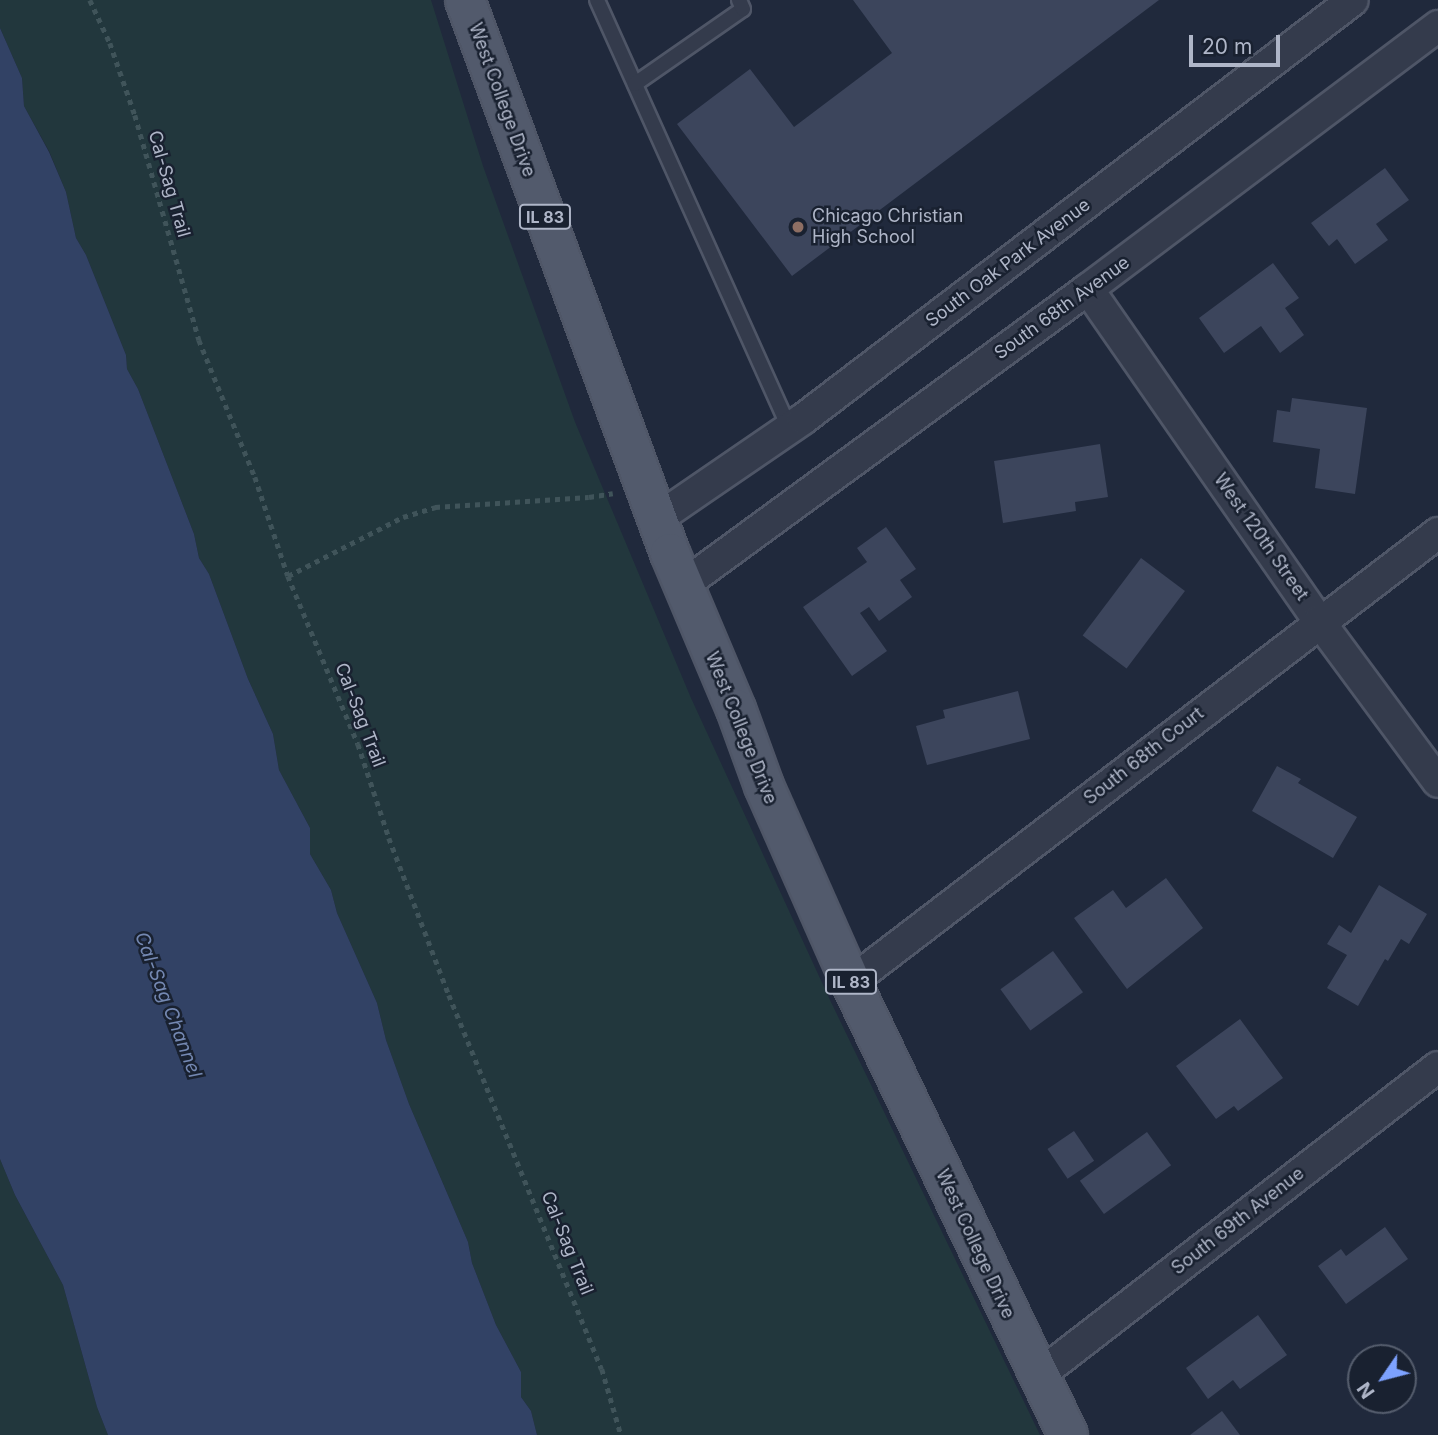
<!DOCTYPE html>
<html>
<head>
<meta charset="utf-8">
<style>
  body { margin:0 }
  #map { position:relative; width:1438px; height:1435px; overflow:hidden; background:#20293c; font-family:Inter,sans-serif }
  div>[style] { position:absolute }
  .green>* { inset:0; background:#22373d }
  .water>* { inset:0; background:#324265 }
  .building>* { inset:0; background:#3c455c; transform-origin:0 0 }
  .path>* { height:4.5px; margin-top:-2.25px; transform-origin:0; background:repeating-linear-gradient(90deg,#40545a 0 5px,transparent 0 10px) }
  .roads { filter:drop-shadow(2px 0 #4f5667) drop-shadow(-2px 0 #4f5667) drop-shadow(0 2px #4f5667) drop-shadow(0 -2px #4f5667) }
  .service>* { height:14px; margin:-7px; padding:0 7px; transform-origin:7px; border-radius:7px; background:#343b4c }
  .minor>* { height:30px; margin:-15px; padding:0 15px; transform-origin:15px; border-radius:15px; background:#343b4c }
  .primary>* { height:38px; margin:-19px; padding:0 19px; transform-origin:19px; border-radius:19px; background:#525a6c }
  .dots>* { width:19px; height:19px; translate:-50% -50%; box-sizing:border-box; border:4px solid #192130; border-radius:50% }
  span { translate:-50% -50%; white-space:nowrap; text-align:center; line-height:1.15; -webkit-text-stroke:5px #192130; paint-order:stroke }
  .shield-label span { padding:2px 5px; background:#192130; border:2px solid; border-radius:5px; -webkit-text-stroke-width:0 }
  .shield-label { font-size:16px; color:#afb6c8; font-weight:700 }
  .street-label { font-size:18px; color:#afb6c8 }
  .poi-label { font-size:18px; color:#afb6c8 }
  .left { translate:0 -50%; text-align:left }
  .water-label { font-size:19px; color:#7488b2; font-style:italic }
  .north { position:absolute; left:1347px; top:1344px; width:70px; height:70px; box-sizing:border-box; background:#192130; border:2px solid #555d6d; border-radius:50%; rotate:235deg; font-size:19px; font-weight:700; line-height:28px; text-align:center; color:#afb6c8 }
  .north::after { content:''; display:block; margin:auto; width:24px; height:32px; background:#7da2ff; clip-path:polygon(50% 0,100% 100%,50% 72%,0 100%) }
  .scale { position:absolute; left:1189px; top:35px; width:91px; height:32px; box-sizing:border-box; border:4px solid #afb6c8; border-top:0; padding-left:9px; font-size:21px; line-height:24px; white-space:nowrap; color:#afb6c8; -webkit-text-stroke:5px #192130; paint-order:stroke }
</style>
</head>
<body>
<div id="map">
  <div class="green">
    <div style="clip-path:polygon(0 0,431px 0,483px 166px,575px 422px,691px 698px,830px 1000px,1040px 1435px,537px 1435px,531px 1411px,521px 1397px,521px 1372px,496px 1325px,472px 1263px,468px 1242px,409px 1104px,386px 1040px,377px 1003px,337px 913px,331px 890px,310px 854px,310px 828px,279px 770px,273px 734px,248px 679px,209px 574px,199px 558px,194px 534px,138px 389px,127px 369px,126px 355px,86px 255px,76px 238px,66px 192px,49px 151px,24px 106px,22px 78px,0 28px)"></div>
    <div style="clip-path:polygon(0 1159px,15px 1195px,63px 1285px,97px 1407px,108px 1435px,0 1435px)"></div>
  </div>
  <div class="water">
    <div style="clip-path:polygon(0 28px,22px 78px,24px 106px,49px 152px,66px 192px,76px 238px,86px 255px,126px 355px,127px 369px,138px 389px,194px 534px,199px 558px,209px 574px,248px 679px,273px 734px,279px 770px,310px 828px,310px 854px,331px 890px,337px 913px,377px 1003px,386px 1040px,409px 1104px,468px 1242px,472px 1263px,496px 1325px,521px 1372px,521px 1397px,531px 1411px,537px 1435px,108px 1435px,97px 1407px,63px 1285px,15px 1195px,0 1159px)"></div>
  </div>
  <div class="building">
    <div style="clip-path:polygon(853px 0,1159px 0,792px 276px,677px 124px,750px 69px,794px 127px,892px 53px)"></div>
    <div style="clip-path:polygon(1385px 168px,1409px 200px,1376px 224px,1388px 240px,1355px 264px,1337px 239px,1329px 246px,1311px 223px)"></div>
    <div style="clip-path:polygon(1273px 263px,1299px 298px,1285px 308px,1304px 335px,1280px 353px,1261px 326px,1224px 353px,1199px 318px)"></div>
    <div style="clip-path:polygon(1292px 398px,1367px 408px,1355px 494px,1315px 488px,1320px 449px,1273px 442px,1277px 410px,1290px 412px)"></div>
    <div style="clip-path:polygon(1100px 444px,1108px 497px,1075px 502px,1076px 511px,1003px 523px,994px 461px)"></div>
    <div style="clip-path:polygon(886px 527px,916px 569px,900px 580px,912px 597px,879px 621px,869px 607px,860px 613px,887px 651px,852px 676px,803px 607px,867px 562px,857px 548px)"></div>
    <div style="left:1141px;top:558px;width:55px;height:97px;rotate:37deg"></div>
    <div style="clip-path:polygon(1018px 691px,1030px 739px,927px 765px,916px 726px,945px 718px,943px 710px)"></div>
    <div style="clip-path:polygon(1277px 766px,1301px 779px,1298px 783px,1357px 817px,1333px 858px,1252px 811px)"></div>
    <div style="clip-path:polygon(1166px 878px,1203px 928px,1127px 989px,1074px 918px,1113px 890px,1126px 908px)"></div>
    <div style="clip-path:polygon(1379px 885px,1427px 914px,1409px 944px,1401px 939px,1388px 961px,1385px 959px,1358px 1006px,1327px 988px,1347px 955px,1327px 944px,1339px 925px,1351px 933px)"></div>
    <div style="left:1053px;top:951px;width:51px;height:65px;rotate:54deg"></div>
    <div style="clip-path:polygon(1240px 1019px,1283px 1078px,1238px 1111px,1234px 1106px,1216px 1119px,1176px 1066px)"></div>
    <div style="left:1074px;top:1131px;width:36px;height:32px;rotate:56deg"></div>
    <div style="left:1147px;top:1132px;width:41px;height:83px;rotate:54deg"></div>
    <div style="clip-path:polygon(1385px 1227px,1408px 1259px,1346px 1304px,1318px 1266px,1341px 1249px,1346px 1256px)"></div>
    <div style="clip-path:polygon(1258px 1315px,1287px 1355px,1240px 1389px,1233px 1380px,1208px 1399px,1186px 1368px)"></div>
    <div style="clip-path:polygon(1222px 1411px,1240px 1435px,1190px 1435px)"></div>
  </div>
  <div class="path">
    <div style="left:90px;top:0;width:47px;rotate:65.1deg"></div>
    <div style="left:110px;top:43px;width:76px;rotate:70.9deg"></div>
    <div style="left:135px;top:115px;width:234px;rotate:74.1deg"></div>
    <div style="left:199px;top:340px;width:148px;rotate:67.8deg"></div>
    <div style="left:255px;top:477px;width:104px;rotate:71.6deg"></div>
    <div style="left:288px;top:576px;width:182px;rotate:67.4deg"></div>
    <div style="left:358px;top:744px;width:99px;rotate:71.7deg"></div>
    <div style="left:389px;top:838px;width:168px;rotate:69.1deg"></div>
    <div style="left:449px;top:995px;width:404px;rotate:67.8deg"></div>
    <div style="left:602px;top:1369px;width:69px;rotate:73.9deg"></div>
    <div style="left:288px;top:576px;width:129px;rotate:-27.2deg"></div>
    <div style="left:403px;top:517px;width:34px;rotate:-17deg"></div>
    <div style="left:435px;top:507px;width:154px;rotate:-3.7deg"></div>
    <div style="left:589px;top:497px;width:24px;rotate:-9deg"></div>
  </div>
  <div class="roads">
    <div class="service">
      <div style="left:597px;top:0;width:469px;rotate:65.8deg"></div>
      <div style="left:635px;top:84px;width:131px;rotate:-34.8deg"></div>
      <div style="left:743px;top:9px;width:10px;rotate:-114deg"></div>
    </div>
    <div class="minor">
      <div style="left:1088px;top:289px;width:404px;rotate:55.2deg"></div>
      <div style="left:1319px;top:621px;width:200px;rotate:53.5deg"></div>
      <div style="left:657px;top:519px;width:177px;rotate:-34.4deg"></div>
      <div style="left:803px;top:419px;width:691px;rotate:-37.3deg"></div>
      <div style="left:682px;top:586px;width:503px;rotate:-36.19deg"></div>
      <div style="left:1088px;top:289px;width:438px;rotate:-36.9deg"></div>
      <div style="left:851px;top:982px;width:739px;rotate:-37.41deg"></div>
      <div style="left:1038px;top:1376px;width:505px;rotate:-37.69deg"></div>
    </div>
    <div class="primary">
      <div style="left:465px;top:0;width:590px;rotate:69.66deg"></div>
      <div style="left:670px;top:553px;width:169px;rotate:67.1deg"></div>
      <div style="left:736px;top:709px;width:82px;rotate:70deg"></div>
      <div style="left:764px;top:786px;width:214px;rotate:66.1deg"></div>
      <div style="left:851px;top:982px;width:502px;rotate:64.4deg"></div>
    </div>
  </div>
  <div class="dots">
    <div style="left:798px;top:227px;background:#8d6e63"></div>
  </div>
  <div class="shield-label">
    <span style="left:545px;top:217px">IL 83</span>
    <span style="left:851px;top:982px">IL 83</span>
  </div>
  <div class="street-label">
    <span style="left:502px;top:100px;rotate:70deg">West College Drive</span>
    <span style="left:169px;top:184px;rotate:74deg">Cal-Sag Trail</span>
    <span style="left:1008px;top:263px;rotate:-37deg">South Oak Park Avenue</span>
    <span style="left:1062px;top:308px;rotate:-36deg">South 68th Avenue</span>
    <span style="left:1261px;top:537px;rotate:55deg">West 120th Street</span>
    <span style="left:360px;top:715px;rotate:69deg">Cal-Sag Trail</span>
    <span style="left:741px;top:728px;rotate:68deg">West College Drive</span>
    <span style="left:1144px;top:756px;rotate:-38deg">South 68th Court</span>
    <span style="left:1238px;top:1221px;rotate:-38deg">South 69th Avenue</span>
    <span style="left:567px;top:1243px;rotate:68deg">Cal-Sag Trail</span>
    <span style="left:975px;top:1244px;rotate:65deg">West College Drive</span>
  </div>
  <div class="poi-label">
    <span class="left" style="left:812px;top:227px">Chicago Christian<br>High School</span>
  </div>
  <div class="water-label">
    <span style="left:168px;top:1005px;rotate:69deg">Cal-Sag Channel</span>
  </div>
  <div class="north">N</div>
  <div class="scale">20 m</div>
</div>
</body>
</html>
